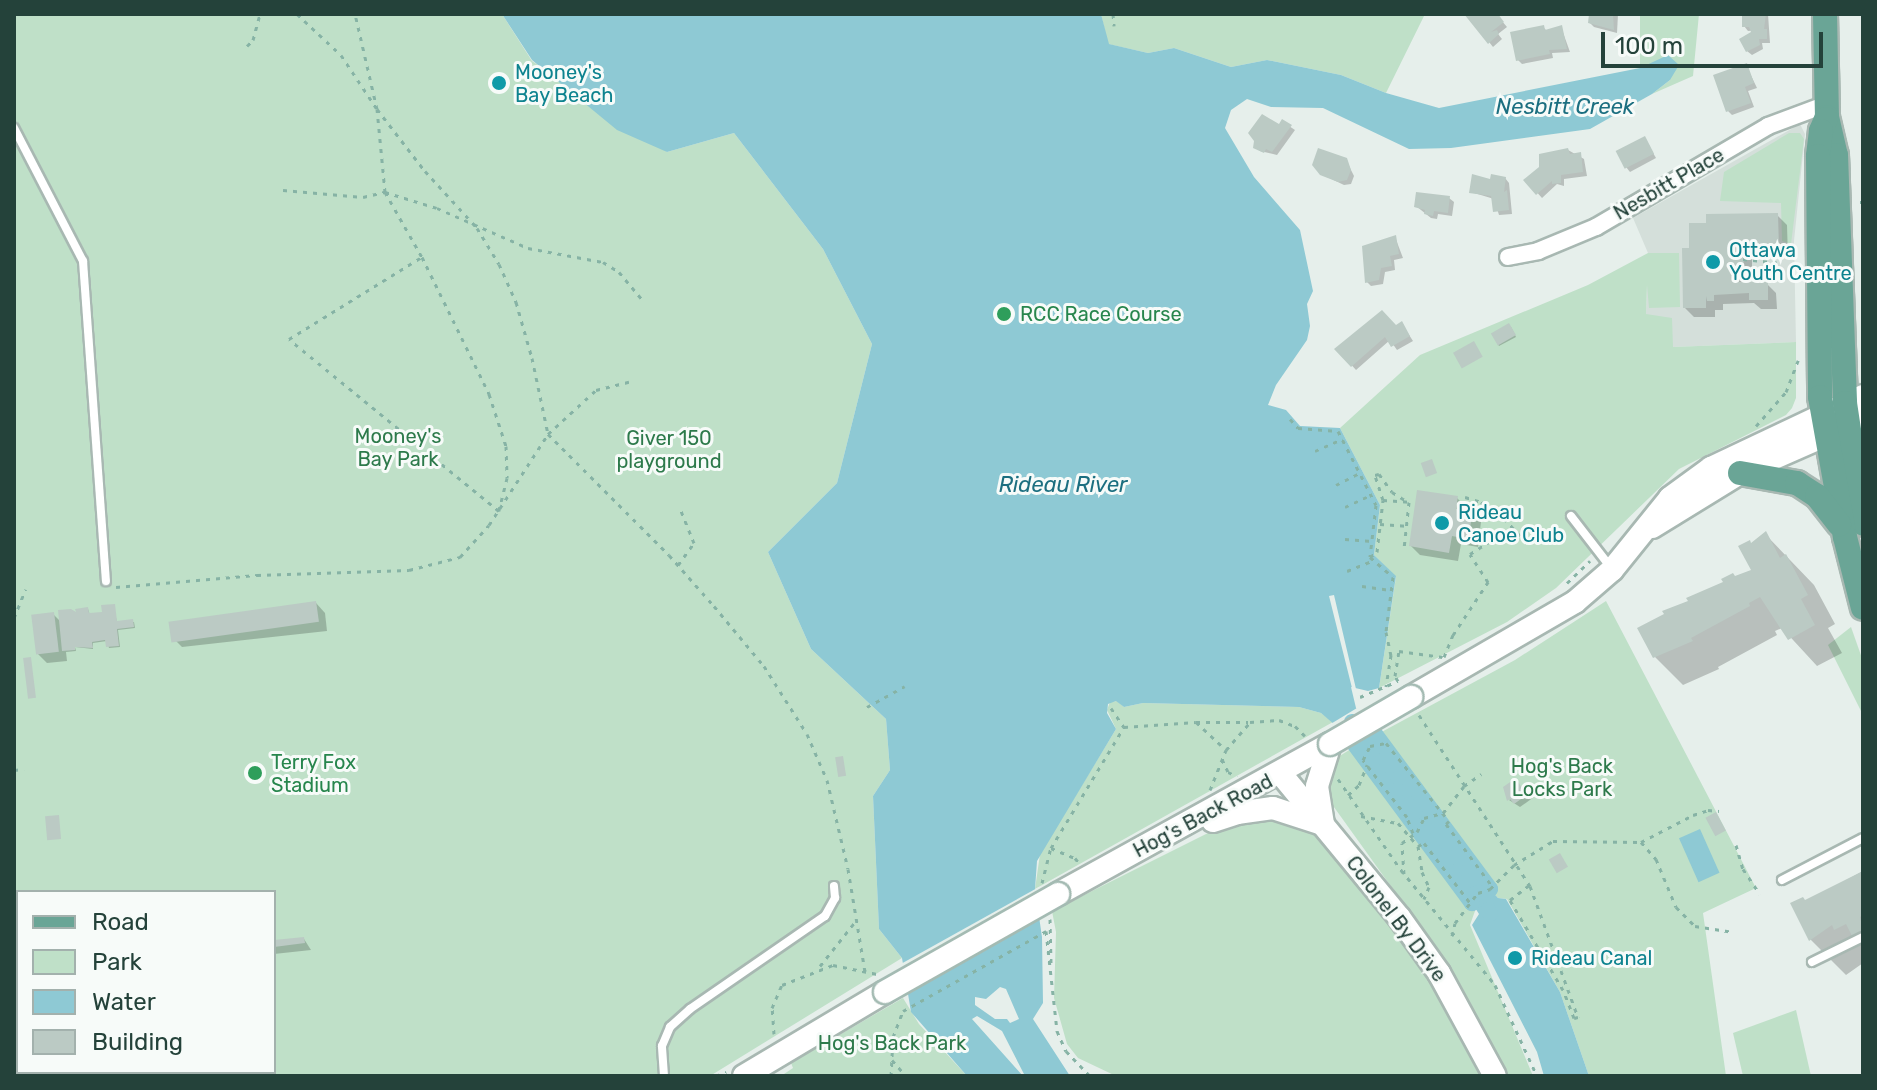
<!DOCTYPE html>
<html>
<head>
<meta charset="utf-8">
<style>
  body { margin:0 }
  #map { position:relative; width:1877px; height:1090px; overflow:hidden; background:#e6efeb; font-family:Rubik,sans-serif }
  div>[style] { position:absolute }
  .built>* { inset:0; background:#d4dfda }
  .green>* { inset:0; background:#bfe0c8 }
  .water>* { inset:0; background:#8ec9d4; transform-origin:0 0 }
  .pier>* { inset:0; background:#e6efeb }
  .shadow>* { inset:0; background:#0003 }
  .canal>* { height:16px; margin:-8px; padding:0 8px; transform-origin:8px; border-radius:8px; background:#8ec9d4 }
  .building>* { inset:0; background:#bbcac4; transform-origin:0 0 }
  .path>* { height:3px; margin-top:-1.5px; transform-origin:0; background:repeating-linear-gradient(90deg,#86b3a5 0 4px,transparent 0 10px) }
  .roads { filter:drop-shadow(2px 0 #a8b8b2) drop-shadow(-2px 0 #a8b8b2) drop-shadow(0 2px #a8b8b2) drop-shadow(0 -2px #a8b8b2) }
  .service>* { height:8px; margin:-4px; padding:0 4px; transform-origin:4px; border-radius:4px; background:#fff }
  .minor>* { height:16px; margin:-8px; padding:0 8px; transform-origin:8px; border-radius:8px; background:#fff }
  .secondary>* { height:22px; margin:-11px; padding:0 11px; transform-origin:11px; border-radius:11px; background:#fff }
  .primary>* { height:24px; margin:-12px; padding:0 12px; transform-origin:12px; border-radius:12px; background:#6aa596 }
  .bridges { filter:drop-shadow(2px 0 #a4bbb3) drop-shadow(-2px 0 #a4bbb3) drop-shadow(0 2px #a4bbb3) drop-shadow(0 -2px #a4bbb3) }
  .secondary-bridge>* { height:22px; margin:-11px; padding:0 11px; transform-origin:11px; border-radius:11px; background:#fff }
  .dots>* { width:22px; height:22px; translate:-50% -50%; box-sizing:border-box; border:4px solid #f7fbf9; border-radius:50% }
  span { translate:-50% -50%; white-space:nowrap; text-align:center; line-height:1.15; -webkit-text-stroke:6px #f7fbf9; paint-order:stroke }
  .culture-label { font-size:20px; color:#0d838f }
  .left { translate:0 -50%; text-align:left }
  .street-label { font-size:20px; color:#24423a }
  .leisure-label { font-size:20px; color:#27864d }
  .park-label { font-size:20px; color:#2d7a4b }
  .water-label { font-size:22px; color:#1c6f80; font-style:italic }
  .frame { position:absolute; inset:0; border:16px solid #24423a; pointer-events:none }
  .legend { position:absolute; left:16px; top:890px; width:260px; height:184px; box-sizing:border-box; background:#f7fbf9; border:2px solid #a3b1ad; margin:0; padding:10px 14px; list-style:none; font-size:24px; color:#24423a }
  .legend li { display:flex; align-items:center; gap:16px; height:40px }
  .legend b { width:40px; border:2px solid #a3b1ad }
  .scale { position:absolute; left:1601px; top:32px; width:222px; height:36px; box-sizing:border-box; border:4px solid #24423a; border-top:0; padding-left:10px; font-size:24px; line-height:28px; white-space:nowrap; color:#24423a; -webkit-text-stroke:6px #f7fbf9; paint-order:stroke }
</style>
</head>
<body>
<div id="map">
  <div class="built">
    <div style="clip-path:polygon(1800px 124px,1805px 134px,1794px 241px,1796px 342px,1673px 347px,1646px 314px,1648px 253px,1633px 218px)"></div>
  </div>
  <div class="green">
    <div style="clip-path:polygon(evenodd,14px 14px,502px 14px,532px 61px,667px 152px,734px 133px,823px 249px,872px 344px,837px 483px,768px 552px,811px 649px,886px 719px,890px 770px,873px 796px,879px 929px,902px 958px,710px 1076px,14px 1076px,14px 14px,18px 892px,274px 892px,274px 1072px,18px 1072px,18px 892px)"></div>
    <div style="clip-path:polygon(1101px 14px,1425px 14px,1386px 93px,1341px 75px,1267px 60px,1231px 67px,1174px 48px,1148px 53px,1108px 44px)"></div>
    <div style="clip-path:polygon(1640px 14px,1699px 14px,1693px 76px,1652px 94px,1670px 80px,1640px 68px)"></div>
    <div style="clip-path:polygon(1789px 133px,1800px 133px,1804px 139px,1791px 244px,1782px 241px,1781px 203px,1720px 201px,1724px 172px)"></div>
    <div style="clip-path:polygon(1648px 253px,1679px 253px,1680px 307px,1649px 308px,1647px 285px,1646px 314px,1672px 318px,1673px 347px,1796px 342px,1796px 398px,1792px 408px,1786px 415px,1679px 469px,1556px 588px,1507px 622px,1379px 688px,1396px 577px,1374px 555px,1380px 505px,1340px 428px,1420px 355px,1588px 285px)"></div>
    <div style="clip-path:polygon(1606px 601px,1756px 888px,1703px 913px,1726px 1076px,1589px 1076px,1560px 992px,1507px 899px,1498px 898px,1490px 889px,1376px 735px,1515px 660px)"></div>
    <div style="clip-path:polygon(1851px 627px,1863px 661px,1863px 715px,1828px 645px)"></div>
    <div style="clip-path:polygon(1117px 701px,1124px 707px,1143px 703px,1299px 707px,1321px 713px,1333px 722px,1035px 889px,1040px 854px,1116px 729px,1107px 710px,1110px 702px)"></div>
    <div style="clip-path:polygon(1354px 747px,1475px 911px,1470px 925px,1533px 1076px,1504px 1076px,1423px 931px,1326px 796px,1330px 762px)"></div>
    <div style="clip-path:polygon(1269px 813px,1312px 830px,1398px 937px,1422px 969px,1480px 1076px,1116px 1076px,1078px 1058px,1067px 1044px,1054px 998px,1056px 932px,1052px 911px,1222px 826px)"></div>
    <div style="clip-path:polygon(903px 998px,919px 1024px,967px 1076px,781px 1076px,793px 1068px,791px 1063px)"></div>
    <div style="clip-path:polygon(1796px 1010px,1811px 1076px,1743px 1076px,1733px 1033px)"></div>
  </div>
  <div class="water">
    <div style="clip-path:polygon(evenodd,502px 14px,1101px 14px,1109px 44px,1148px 53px,1174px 48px,1231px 67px,1267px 60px,1341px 75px,1386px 93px,1439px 108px,1640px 68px,1668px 55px,1679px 65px,1670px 80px,1652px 94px,1590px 129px,1451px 148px,1409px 149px,1323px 108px,1271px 107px,1247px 99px,1231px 110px,1225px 128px,1254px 177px,1300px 230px,1313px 291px,1307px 304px,1310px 326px,1307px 340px,1276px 385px,1268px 405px,1286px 410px,1300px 426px,1340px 428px,1380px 505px,1374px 555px,1396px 576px,1379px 688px,1368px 691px,1351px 687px,1356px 708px,1369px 726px,1349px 737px,1321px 713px,1299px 707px,1143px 703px,1124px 707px,1116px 701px,1108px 704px,1107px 713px,1116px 729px,1037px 861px,1035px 889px,1042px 937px,1043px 1003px,1033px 1019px,1070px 1076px,1025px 1076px,1002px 1031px,977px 1016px,972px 1019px,1023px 1076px,967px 1076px,911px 1012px,902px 958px,879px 929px,873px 796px,890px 770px,886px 719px,811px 649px,768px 552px,837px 483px,872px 344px,823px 249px,734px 133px,667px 152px,617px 130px,532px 60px,502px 14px,1000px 987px,1006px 989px,1019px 1019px,1010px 1023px,1007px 1019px,995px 1019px,975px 1005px,975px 997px,986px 999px,1000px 987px)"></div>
    <div style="left:1700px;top:829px;width:48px;height:23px;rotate:66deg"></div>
    <div style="clip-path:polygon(1490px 889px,1498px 898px,1506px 899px,1560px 992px,1589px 1076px,1544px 1076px,1537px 1052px,1472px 925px,1479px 914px,1472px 903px)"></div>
  </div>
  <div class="pier">
    <div style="clip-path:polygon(1334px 595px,1360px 706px,1373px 723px,1347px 740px,1329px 725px,1357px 708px,1329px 596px)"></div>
    <div style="clip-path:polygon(1039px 887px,1043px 914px,903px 993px,899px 965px)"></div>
  </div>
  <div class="shadow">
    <div style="clip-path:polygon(1467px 14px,1496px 14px,1507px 27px,1498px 34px,1502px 39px,1493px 47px)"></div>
    <div style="clip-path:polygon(1591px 14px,1618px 14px,1617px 33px,1594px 27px,1590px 23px)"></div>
    <div style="clip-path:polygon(1744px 14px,1768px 14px,1770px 43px,1762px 43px,1763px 49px,1752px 55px,1747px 51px,1759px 30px,1748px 31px,1744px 26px)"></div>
    <div style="clip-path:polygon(1543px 27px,1547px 31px,1561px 27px,1570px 52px,1552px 53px,1553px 58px,1522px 64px,1518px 60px)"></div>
    <div style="clip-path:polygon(1746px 65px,1757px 88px,1748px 91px,1754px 107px,1732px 115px,1728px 111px)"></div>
    <div style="clip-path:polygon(1283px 122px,1295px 130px,1277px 155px,1260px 151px,1255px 147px)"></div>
    <div style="clip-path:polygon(1645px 139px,1656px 158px,1630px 172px,1626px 167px)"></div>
    <div style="clip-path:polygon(1568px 150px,1584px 159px,1587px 176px,1564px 179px,1564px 186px,1557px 184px,1542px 198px,1526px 180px)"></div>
    <div style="clip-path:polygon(1346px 160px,1354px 176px,1351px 184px,1344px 185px,1321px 174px)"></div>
    <div style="clip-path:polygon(1505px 178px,1509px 183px,1512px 214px,1499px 215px,1494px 199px,1471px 192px)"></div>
    <div style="clip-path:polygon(1449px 198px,1454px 202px,1452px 216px,1438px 214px,1437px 219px,1431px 218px,1416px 206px)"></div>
    <div style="clip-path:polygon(1777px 215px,1787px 225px,1788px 258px,1752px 258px,1752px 274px,1748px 274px,1748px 284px,1767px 284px,1776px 293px,1777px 309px,1761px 309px,1754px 303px,1723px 304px,1723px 310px,1715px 310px,1715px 317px,1694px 317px,1685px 308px,1691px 250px)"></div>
    <div style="clip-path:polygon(1395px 237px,1403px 258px,1394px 260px,1395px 270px,1385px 272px,1383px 284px,1371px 286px,1367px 282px)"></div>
    <div style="clip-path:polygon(1402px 324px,1413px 341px,1397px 350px,1390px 340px,1356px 370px,1337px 349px)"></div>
    <div style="clip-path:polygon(1511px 327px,1516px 337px,1499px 346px,1492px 334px)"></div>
    <div style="clip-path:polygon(1457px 498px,1467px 508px,1466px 512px,1481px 522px,1478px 547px,1461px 544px,1458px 561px,1420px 555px,1411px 546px)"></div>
    <div style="clip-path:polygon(1765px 534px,1814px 585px,1835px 624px,1828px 628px,1842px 653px,1817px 666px,1782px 628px,1775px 631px,1777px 635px,1718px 667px,1719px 669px,1683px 685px,1655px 657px,1691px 602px,1754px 571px,1752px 545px)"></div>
    <div style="clip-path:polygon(316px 603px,325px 613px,327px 631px,182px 647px,172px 637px)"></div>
    <div style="clip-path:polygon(114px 606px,117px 623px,134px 622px,135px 628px,118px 630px,120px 647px,109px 648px,107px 641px,93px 643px,93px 649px,75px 647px,76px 651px,66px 652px,67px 661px,47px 663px,37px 653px,53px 614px,61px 622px,88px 609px,90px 615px,104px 613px)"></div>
    <div style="clip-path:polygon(1527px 789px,1534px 797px,1520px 807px,1509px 800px)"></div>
    <div style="clip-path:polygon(1863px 871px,1863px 963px,1846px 975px,1811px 940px,1793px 904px,1806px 902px)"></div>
    <div style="clip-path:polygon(304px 939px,311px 950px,274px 954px,274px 942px)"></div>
  </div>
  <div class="canal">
    <div style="left:1352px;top:722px;width:212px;rotate:53.6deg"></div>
    <div style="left:1478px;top:893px;width:24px;rotate:60deg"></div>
    <div style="left:1369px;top:726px;width:203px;rotate:53.4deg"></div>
    <div style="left:1490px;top:889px;width:23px;rotate:142deg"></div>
    <div style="left:1472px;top:903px;width:207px;rotate:-126.5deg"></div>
    <div style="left:1349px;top:737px;width:23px;rotate:-29deg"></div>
  </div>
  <div class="building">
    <div style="clip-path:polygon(1464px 14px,1498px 14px,1504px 22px,1491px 32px,1497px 30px,1499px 34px,1488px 44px)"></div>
    <div style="clip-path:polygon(1589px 14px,1613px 14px,1614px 30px,1588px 23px)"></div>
    <div style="clip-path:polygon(1742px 14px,1766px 14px,1764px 29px,1767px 29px,1767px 39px,1759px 39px,1760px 45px,1746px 52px,1739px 39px,1751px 32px,1749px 27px,1742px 27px)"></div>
    <div style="clip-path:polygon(1544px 25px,1545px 30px,1562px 25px,1567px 49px,1549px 50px,1550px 54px,1516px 61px,1510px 32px)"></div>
    <div style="clip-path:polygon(1747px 63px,1754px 83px,1745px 87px,1751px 103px,1726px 112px,1713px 75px)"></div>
    <div style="clip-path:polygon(1262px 114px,1279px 124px,1282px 119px,1292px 125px,1272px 152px,1266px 149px,1264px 153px,1253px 148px,1254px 141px,1248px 133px)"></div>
    <div style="left:1645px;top:136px;width:20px;height:33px;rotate:63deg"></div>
    <div style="clip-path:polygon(1318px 148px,1347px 158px,1351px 170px,1347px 180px,1338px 182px,1320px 175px,1312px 165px)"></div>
    <div style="clip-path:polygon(1568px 148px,1570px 154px,1581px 152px,1583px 172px,1561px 175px,1561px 183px,1552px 184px,1552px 181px,1536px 195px,1523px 180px,1539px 167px,1539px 154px)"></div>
    <div style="clip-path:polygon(1472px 174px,1490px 179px,1491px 174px,1506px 177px,1504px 192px,1507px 190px,1509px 210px,1493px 212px,1491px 196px,1469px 193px)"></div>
    <div style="clip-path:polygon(1416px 192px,1450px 196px,1448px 213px,1434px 211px,1433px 216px,1424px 214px,1425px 210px,1414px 207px)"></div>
    <div style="clip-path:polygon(1778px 213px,1779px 249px,1743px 249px,1744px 266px,1739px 266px,1739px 282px,1768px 282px,1768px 300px,1749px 300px,1749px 293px,1714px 295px,1714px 301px,1707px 301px,1706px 296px,1706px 308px,1683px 308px,1682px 248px,1689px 248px,1689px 223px,1706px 223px,1706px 214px)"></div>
    <div style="clip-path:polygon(1396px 235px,1399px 254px,1390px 256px,1392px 266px,1381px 268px,1379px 280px,1365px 283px,1362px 246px)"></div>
    <div style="clip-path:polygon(1382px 310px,1396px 325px,1402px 321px,1410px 336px,1391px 347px,1385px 337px,1351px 367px,1334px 349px)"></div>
    <div style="left:1509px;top:323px;width:14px;height:21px;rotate:60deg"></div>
    <div style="left:1474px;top:341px;width:18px;height:24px;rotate:61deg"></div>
    <div style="left:1432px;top:459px;width:15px;height:12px;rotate:70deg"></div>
    <div style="clip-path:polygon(1417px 490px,1458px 496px,1456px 509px,1473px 511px,1468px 539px,1452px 536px,1449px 553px,1409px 546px)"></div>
    <div style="clip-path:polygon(1766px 531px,1780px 558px,1786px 554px,1808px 595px,1801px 599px,1815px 625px,1788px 640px,1760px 597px,1749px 603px,1750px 606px,1691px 638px,1693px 641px,1653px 658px,1637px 628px,1664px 614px,1662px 611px,1688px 601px,1686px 598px,1723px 582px,1721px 579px,1733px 573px,1735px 576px,1751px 570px,1738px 546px,1750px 540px,1751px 543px)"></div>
    <div style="left:316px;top:601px;width:21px;height:149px;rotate:82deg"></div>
    <div style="clip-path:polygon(115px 604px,117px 621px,133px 619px,134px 627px,117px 629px,119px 646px,106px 647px,105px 640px,92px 642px,93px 648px,75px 647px,75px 650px,62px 651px,58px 610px,71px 609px,76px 612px,75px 609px,88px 607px,89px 613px,102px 612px,101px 605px)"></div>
    <div style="left:54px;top:612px;width:40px;height:23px;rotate:83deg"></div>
    <div style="left:31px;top:657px;width:41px;height:8px;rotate:83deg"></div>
    <div style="left:843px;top:756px;width:20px;height:8px;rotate:81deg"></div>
    <div style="clip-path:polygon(1516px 778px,1523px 790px,1528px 787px,1531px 792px,1514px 804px,1510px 799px,1507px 801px,1503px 787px)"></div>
    <div style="left:1716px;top:812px;width:21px;height:12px;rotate:62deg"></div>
    <div style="left:59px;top:815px;width:24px;height:14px;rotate:85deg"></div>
    <div style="left:1560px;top:853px;width:16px;height:13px;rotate:60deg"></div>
    <div style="clip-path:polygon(1863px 871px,1863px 915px,1860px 917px,1863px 930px,1852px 936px,1846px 924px,1834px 930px,1832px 925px,1809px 941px,1790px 903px,1803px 897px,1805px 900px)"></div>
    <div style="clip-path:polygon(304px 937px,305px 943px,274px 947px,274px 940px)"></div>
  </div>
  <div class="path">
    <div style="left:297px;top:14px;width:60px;rotate:43deg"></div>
    <div style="left:341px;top:55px;width:65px;rotate:56.3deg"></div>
    <div style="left:377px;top:109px;width:78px;rotate:52.3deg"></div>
    <div style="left:425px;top:171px;width:77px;rotate:47.6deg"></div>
    <div style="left:477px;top:228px;width:42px;rotate:58.6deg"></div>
    <div style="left:499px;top:264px;width:42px;rotate:65.9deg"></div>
    <div style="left:516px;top:302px;width:58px;rotate:74.1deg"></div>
    <div style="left:532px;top:358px;width:78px;rotate:78.1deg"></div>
    <div style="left:548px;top:434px;width:171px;rotate:45deg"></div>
    <div style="left:669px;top:555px;width:68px;rotate:48.6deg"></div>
    <div style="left:714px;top:606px;width:78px;rotate:50.2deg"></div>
    <div style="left:764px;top:666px;width:80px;rotate:57.7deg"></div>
    <div style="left:807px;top:734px;width:50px;rotate:66.5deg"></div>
    <div style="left:827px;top:780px;width:91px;rotate:76.7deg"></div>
    <div style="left:848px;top:869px;width:104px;rotate:80.6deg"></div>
    <div style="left:1113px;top:14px;width:12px;rotate:85deg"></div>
    <div style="left:247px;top:46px;width:8px;rotate:-45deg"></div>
    <div style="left:253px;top:40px;width:27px;rotate:-75deg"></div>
    <div style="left:283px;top:190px;width:80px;rotate:5deg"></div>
    <div style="left:363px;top:197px;width:23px;rotate:-13deg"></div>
    <div style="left:385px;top:192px;width:83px;rotate:-95.5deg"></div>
    <div style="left:377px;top:109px;width:98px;rotate:-103deg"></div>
    <div style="left:385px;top:192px;width:75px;rotate:60.4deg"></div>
    <div style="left:422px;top:257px;width:153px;rotate:63.9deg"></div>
    <div style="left:489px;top:394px;width:55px;rotate:71.9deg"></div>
    <div style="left:506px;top:446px;width:32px;rotate:88deg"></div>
    <div style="left:507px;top:478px;width:34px;rotate:104deg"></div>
    <div style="left:499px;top:511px;width:271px;rotate:-140.7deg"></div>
    <div style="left:289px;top:339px;width:156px;rotate:-31.7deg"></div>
    <div style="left:385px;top:192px;width:54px;rotate:17.1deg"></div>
    <div style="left:437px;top:208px;width:99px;rotate:23.7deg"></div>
    <div style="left:528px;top:248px;width:76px;rotate:10.6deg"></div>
    <div style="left:603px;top:262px;width:19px;rotate:32deg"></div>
    <div style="left:619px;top:272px;width:35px;rotate:50deg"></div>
    <div style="left:1860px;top:202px;width:3px"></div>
    <div style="left:1743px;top:259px;width:39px;rotate:6deg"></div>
    <div style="left:1290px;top:419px;width:12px;rotate:48deg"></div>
    <div style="left:1298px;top:428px;width:40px;rotate:4.3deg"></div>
    <div style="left:1338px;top:431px;width:83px;rotate:62.8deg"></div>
    <div style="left:1376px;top:505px;width:52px;rotate:96.6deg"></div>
    <div style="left:1370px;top:557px;width:30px;rotate:41deg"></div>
    <div style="left:1393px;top:577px;width:55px;rotate:97.3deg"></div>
    <div style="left:1386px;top:632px;width:24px;rotate:78deg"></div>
    <div style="left:1391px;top:655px;width:32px;rotate:99deg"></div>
    <div style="left:1756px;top:426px;width:45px;rotate:-48.6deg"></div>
    <div style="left:1786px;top:392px;width:34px;rotate:-69deg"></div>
    <div style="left:1315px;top:451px;width:30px;rotate:-24deg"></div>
    <div style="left:1336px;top:485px;width:27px;rotate:-27deg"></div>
    <div style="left:1383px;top:500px;width:26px;rotate:-108deg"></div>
    <div style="left:1375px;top:475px;width:4px;rotate:-14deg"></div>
    <div style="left:1379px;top:474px;width:22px;rotate:54deg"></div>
    <div style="left:1392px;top:492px;width:15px;rotate:32deg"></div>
    <div style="left:1463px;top:505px;width:8px;rotate:-76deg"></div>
    <div style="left:1465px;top:497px;width:17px;rotate:17deg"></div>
    <div style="left:1481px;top:502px;width:28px;rotate:35deg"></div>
    <div style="left:1504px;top:518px;width:36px;rotate:48deg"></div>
    <div style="left:1345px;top:507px;width:29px;rotate:-25deg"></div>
    <div style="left:1380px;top:524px;width:26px;rotate:4deg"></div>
    <div style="left:1345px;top:539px;width:27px;rotate:4deg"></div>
    <div style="left:1370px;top:557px;width:9px;rotate:-36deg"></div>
    <div style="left:1377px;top:552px;width:52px;rotate:-83.4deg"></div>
    <div style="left:1383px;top:500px;width:26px;rotate:4deg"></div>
    <div style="left:1409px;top:502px;width:47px;rotate:96.1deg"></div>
    <div style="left:678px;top:565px;width:27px;rotate:-54deg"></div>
    <div style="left:694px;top:543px;width:35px;rotate:-112deg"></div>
    <div style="left:1347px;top:571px;width:29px;rotate:-22deg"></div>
    <div style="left:1567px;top:583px;width:32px;rotate:-44deg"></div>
    <div style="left:1362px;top:586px;width:29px;rotate:8deg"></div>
    <div style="left:116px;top:587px;width:142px;rotate:-4.9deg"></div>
    <div style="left:257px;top:575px;width:152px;rotate:-1.9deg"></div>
    <div style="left:409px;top:570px;width:53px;rotate:-14.3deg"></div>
    <div style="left:460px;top:557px;width:43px;rotate:-47.8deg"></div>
    <div style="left:489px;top:525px;width:108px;rotate:-57deg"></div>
    <div style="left:548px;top:434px;width:65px;rotate:-42.5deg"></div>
    <div style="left:596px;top:390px;width:34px;rotate:-14deg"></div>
    <div style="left:14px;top:618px;width:31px;rotate:-68deg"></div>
    <div style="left:1444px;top:657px;width:24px;rotate:-68deg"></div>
    <div style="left:1453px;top:635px;width:64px;rotate:-56.6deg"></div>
    <div style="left:1488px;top:582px;width:33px;rotate:-123deg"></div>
    <div style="left:1470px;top:554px;width:50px;rotate:-32.7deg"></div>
    <div style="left:1360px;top:697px;width:41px;rotate:-22.8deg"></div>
    <div style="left:1398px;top:681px;width:6px;rotate:-121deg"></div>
    <div style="left:1395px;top:676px;width:25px;rotate:-81deg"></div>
    <div style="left:1399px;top:651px;width:44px;rotate:7.8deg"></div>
    <div style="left:867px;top:707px;width:43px;rotate:-28.9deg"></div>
    <div style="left:1111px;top:708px;width:23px;rotate:56deg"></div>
    <div style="left:1419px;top:715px;width:204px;rotate:57deg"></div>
    <div style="left:1530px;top:886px;width:140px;rotate:69.9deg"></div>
    <div style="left:1578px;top:1017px;width:4px;rotate:166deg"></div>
    <div style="left:1574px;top:1018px;width:30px;rotate:-111deg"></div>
    <div style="left:1563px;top:990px;width:104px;rotate:-120.5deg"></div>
    <div style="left:1510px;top:900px;width:24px;rotate:-38deg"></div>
    <div style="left:1196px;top:722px;width:52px"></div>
    <div style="left:1222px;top:759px;width:14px;rotate:65deg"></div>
    <div style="left:1228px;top:772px;width:10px;rotate:24deg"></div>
    <div style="left:14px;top:770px;width:10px;rotate:-6deg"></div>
    <div style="left:1338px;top:779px;width:111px;rotate:55.3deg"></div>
    <div style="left:1401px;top:870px;width:149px;rotate:50.7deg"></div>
    <div style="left:1495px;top:985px;width:100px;rotate:65.2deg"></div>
    <div style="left:1210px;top:790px;width:43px;rotate:-68.2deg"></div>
    <div style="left:1226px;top:750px;width:37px;rotate:-49deg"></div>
    <div style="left:1250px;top:722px;width:29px;rotate:-4deg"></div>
    <div style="left:1279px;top:720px;width:17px;rotate:21deg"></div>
    <div style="left:1295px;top:726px;width:14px;rotate:45deg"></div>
    <div style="left:1348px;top:795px;width:15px;rotate:-42deg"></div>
    <div style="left:1359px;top:785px;width:22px;rotate:-68deg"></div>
    <div style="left:1361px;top:816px;width:38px;rotate:11deg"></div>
    <div style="left:1398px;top:823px;width:30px;rotate:49deg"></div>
    <div style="left:1418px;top:846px;width:26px;rotate:81deg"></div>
    <div style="left:1422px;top:872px;width:17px;rotate:65deg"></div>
    <div style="left:1429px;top:887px;width:13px;rotate:113deg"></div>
    <div style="left:1413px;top:833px;width:17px;rotate:-111deg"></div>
    <div style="left:1407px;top:817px;width:72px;rotate:-127.7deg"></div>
    <div style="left:1363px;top:760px;width:16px;rotate:-63deg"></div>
    <div style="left:1370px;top:746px;width:16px;rotate:-11deg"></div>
    <div style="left:1386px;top:743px;width:100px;rotate:51.1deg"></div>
    <div style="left:1449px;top:821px;width:4px;rotate:135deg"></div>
    <div style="left:1446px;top:824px;width:77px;rotate:53.4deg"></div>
    <div style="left:1641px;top:842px;width:23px;rotate:49deg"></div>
    <div style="left:1656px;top:859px;width:52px;rotate:67.4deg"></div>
    <div style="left:1676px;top:907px;width:27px;rotate:45deg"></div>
    <div style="left:1695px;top:926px;width:39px;rotate:9deg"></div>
    <div style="left:1736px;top:845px;width:25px;rotate:74deg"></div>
    <div style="left:1743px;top:869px;width:30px;rotate:56deg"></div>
    <div style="left:1418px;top:846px;width:7px;rotate:-27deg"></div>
    <div style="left:1424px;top:843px;width:77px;rotate:52.4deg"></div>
    <div style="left:1051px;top:848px;width:26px;rotate:23deg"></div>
    <div style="left:1075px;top:858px;width:6px;rotate:51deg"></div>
    <div style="left:1404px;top:874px;width:31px;rotate:-94deg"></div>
    <div style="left:1402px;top:843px;width:19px;rotate:-36deg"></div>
    <div style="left:1417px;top:832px;width:16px;rotate:-63deg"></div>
    <div style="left:1424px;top:818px;width:20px;rotate:-15deg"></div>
    <div style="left:1443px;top:813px;width:34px;rotate:-52deg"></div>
    <div style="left:1464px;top:786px;width:21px;rotate:-35deg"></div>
    <div style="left:1042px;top:883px;width:36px;rotate:-76deg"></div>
    <div style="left:1051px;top:848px;width:141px;rotate:-58.9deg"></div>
    <div style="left:1124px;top:727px;width:72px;rotate:-4deg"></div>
    <div style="left:1196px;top:722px;width:41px;rotate:43deg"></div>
    <div style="left:14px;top:891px;width:26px;rotate:81deg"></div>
    <div style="left:1050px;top:919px;width:44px;rotate:88.7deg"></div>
    <div style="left:1452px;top:936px;width:13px;rotate:-77deg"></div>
    <div style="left:1455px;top:923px;width:38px;rotate:-53deg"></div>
    <div style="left:1478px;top:893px;width:13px;rotate:-18deg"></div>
    <div style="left:1490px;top:889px;width:34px;rotate:-45deg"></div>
    <div style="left:1514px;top:865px;width:46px;rotate:-31.6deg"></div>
    <div style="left:1553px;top:841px;width:88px;rotate:0.7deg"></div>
    <div style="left:1641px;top:842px;width:59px;rotate:-27.4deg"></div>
    <div style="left:1693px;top:815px;width:16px;rotate:-18deg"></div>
    <div style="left:1708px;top:810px;width:11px;rotate:5deg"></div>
    <div style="left:820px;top:966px;width:56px;rotate:-51.5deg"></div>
    <div style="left:774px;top:1034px;width:26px;rotate:-94deg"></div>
    <div style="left:772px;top:1008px;width:25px;rotate:-67deg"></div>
    <div style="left:782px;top:985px;width:55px;rotate:-21.4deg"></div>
    <div style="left:833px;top:965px;width:45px;rotate:11.6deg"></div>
    <div style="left:892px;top:1060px;width:21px;rotate:49deg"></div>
    <div style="left:716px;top:1076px;width:11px;rotate:-22deg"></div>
    <div style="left:891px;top:1076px;width:39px;rotate:-87deg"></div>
    <div style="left:893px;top:1037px;width:28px;rotate:-69deg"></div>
    <div style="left:903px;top:1011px;width:164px;rotate:-29.2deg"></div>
    <div style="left:1046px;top:931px;width:101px;rotate:83.7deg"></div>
    <div style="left:1057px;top:1031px;width:22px;rotate:66deg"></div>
    <div style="left:1066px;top:1051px;width:35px;rotate:46deg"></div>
  </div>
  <div class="roads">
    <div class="service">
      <div style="left:14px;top:128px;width:150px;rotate:62.6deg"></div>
      <div style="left:83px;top:261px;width:321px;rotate:85.9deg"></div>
      <div style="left:1571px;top:516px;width:67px;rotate:52.3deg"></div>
      <div style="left:1782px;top:880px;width:91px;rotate:-27.4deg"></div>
      <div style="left:1812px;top:962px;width:57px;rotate:-26.1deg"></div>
      <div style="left:664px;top:1076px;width:30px;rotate:-94deg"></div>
      <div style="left:662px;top:1046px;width:21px;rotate:-67deg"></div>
      <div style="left:670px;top:1027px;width:27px;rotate:-42deg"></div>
      <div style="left:690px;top:1009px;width:164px;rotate:-34.6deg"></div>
      <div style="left:825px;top:916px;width:21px;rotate:-61deg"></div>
      <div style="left:835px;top:898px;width:12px;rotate:-95deg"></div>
    </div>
    <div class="minor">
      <div style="left:1508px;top:257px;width:31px;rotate:-11deg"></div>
      <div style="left:1538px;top:251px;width:63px;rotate:-22.5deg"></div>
      <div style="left:1596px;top:227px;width:199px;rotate:-30.4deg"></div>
      <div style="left:1768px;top:126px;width:63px;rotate:-20.4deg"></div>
    </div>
    <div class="secondary">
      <div style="left:1652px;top:527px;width:103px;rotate:-31.5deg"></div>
      <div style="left:1740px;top:473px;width:134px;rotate:-23.7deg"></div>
      <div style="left:1411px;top:697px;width:190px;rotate:-30.1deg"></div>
      <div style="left:1575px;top:602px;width:49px;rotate:-40.9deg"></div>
      <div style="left:1612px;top:570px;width:92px;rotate:-51.1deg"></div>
      <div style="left:1670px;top:498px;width:51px;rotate:-36.2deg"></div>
      <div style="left:1711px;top:468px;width:168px;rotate:-25.3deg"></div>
      <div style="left:1281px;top:774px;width:185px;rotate:50.5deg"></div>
      <div style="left:1399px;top:917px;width:69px;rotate:54.5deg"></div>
      <div style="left:1439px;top:973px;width:117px;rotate:61.5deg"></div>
      <div style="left:1213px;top:821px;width:25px;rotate:-18deg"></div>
      <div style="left:1237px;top:813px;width:36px;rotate:-8deg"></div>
      <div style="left:1273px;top:808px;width:52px;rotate:18.1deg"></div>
      <div style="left:1323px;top:824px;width:38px;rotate:-99deg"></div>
      <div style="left:1317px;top:786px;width:44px;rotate:-72.8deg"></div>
      <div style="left:1058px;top:894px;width:311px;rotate:-28.9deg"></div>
      <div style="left:744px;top:1076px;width:164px;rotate:-30.8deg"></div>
    </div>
    <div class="primary">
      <div style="left:1825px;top:14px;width:103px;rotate:88.9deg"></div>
      <div style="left:1827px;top:117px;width:39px;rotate:77deg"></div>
      <div style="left:1836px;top:155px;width:248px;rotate:87.9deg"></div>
      <div style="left:1845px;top:403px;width:122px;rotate:81.5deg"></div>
      <div style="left:1826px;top:119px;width:13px;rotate:113deg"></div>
      <div style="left:1821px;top:131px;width:25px;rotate:97deg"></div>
      <div style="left:1818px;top:156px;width:241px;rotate:89.5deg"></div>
      <div style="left:1820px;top:397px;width:142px;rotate:79.9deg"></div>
      <div style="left:1845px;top:537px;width:73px;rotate:75.8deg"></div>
      <div style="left:1740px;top:473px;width:58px;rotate:10deg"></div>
      <div style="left:1797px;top:483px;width:24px;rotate:33deg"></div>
      <div style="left:1817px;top:496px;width:36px;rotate:52deg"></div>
    </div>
  </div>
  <div class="bridges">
    <div class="secondary-bridge">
      <div style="left:1330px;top:744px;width:94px;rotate:-30.1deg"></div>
      <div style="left:885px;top:992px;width:199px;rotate:-29.5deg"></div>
    </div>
  </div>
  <div class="dots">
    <div style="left:499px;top:83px;background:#0f9aa8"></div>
    <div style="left:1713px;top:262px;background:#0f9aa8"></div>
    <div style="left:1004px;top:314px;background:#2e9e5b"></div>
    <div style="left:1442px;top:523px;background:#0f9aa8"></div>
    <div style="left:255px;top:773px;background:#2e9e5b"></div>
    <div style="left:1515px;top:958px;background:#0f9aa8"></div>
  </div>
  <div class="culture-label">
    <span class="left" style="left:515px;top:84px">Mooney's<br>Bay Beach</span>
    <span class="left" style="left:1729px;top:262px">Ottawa<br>Youth Centre</span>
    <span class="left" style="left:1458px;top:524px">Rideau<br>Canoe Club</span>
    <span class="left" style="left:1531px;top:958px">Rideau Canal</span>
  </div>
  <div class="street-label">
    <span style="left:1669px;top:184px;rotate:-30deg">Nesbitt Place</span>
    <span style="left:1203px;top:816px;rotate:-28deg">Hog's Back Road</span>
    <span style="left:1396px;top:919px;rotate:53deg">Colonel By Drive</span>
  </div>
  <div class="leisure-label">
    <span class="left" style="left:1020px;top:314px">RCC Race Course</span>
    <span class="left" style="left:271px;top:774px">Terry Fox<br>Stadium</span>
  </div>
  <div class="park-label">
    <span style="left:398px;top:448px">Mooney's<br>Bay Park</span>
    <span style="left:669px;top:450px">Giver 150<br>playground</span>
    <span style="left:1562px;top:778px">Hog's Back<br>Locks Park</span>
    <span style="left:892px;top:1043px">Hog's Back Park</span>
  </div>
  <div class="water-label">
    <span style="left:1565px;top:107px">Nesbitt Creek</span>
    <span style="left:1063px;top:485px">Rideau River</span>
  </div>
  <div class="frame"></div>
  <ul class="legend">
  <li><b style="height:10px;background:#6aa596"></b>Road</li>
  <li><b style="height:22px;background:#bfe0c8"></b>Park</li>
  <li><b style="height:22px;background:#8ec9d4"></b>Water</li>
  <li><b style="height:22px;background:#bbcac4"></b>Building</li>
  </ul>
  <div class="scale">100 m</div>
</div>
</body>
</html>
